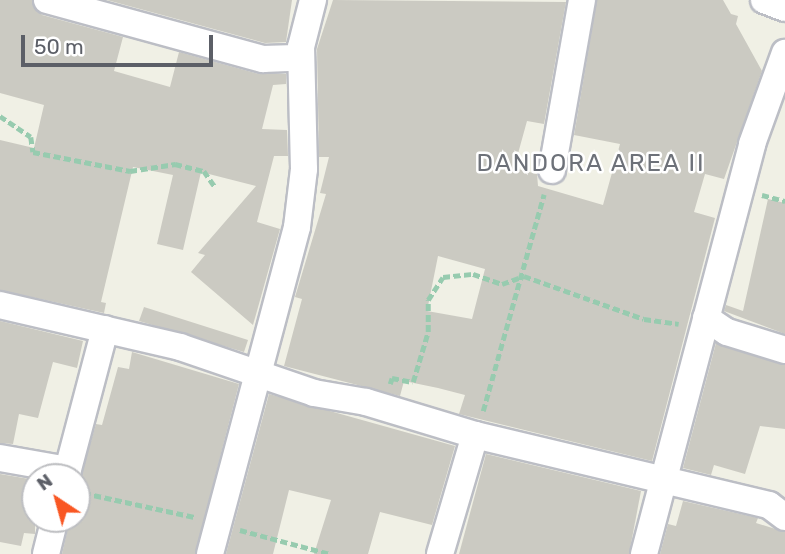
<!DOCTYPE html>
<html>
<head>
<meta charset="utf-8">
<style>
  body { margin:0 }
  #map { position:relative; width:785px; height:554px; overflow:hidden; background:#f0f0e5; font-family:Rubik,sans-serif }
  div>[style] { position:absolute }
  .building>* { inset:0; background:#cbcac2 }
  .path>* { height:4.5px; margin-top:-2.25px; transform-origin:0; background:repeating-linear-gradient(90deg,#97cbaf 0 7px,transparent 0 10.5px) }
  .roads { filter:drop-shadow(2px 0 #bcbec5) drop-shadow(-2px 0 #bcbec5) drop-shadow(0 2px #bcbec5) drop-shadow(0 -2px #bcbec5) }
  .street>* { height:26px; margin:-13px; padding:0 13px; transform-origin:13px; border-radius:13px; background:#fff }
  span { translate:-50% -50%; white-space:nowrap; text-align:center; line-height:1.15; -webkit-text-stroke:5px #fff; paint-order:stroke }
  .quarter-label { font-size:24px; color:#6d7179; letter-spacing:2px }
  .north { position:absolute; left:21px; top:463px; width:70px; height:70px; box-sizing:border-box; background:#fff; border:2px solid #bebfc2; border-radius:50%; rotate:324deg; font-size:19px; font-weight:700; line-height:28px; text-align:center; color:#5c5f67 }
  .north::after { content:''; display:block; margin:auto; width:24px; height:32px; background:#f95723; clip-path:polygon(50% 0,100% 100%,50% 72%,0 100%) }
  .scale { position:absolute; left:21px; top:35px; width:192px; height:32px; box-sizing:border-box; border:4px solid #5c5f67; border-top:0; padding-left:9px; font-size:21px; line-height:24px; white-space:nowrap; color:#5c5f67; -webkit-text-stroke:5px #fff; paint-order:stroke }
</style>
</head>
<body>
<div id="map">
  <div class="building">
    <div style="clip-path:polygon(0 0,32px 0,42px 15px,123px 37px,114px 71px,170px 87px,179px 52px,259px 74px,286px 74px,286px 84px,273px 85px,262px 129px,287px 130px,288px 156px,274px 156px,257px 222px,280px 229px,253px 325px,191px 272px,205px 255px,198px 253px,256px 186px,201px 172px,183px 250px,157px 244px,173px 175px,133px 167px,101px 302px,106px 303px,104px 313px,0 290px,0 140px,34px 148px,44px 105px,0 93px)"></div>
    <div style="clip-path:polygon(107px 0,292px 0,286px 42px,265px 43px)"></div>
    <div style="clip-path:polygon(evenodd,333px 0,566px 2px,544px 124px,527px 121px,514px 168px,537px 174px,538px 186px,603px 205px,620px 144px,574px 135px,597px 0,723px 0,731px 14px,738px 16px,736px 24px,762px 71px,724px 179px,705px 174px,694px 212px,715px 218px,652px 461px,459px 414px,465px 395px,438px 388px,404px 381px,400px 396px,284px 366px,302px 299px,295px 297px,326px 194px,320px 193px,329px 157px,319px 157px,317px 49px,333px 0,438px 256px,485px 269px,472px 319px,427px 311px,438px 256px)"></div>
    <div style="clip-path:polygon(768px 199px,785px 203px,785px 334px,724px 311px,726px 305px,743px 311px)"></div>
    <div style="clip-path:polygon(144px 307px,248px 340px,244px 352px,139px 321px)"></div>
    <div style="clip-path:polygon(0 321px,83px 341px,77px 368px,53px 362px,38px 418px,19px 414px,13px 444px,0 443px)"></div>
    <div style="clip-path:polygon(716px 343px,785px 365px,785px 429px,760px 426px,745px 474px,714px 465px,711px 475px,683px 468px)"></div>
    <div style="clip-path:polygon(132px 352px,239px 384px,195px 554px,62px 554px,70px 519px,77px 519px,77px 488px,96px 424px,102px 425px,118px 367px,129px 369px)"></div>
    <div style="clip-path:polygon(269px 394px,455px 446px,432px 525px,380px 512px,368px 554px,314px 554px,331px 500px,289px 490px,273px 554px,226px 554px)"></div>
    <div style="clip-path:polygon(486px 454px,641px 491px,629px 554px,459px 554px)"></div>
    <div style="clip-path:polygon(0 474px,35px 480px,35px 534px,24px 533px,21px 546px,0 542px)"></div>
    <div style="clip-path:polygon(683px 501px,758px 518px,756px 523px,785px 532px,785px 554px,660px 554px,668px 524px,676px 526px)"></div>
  </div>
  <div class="path">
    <div style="left:0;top:116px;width:37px;rotate:34deg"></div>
    <div style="left:31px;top:137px;width:15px;rotate:82deg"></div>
    <div style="left:33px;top:152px;width:99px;rotate:11.1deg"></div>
    <div style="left:130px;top:171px;width:46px;rotate:-8.8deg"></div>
    <div style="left:175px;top:164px;width:30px;rotate:14deg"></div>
    <div style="left:204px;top:171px;width:19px;rotate:55deg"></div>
    <div style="left:762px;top:195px;width:24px;rotate:15deg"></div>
    <div style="left:390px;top:384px;width:6px;rotate:-72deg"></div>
    <div style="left:392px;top:378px;width:21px;rotate:11deg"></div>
    <div style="left:413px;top:382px;width:52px;rotate:-73.3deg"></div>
    <div style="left:428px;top:332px;width:32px;rotate:-90deg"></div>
    <div style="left:428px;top:300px;width:27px;rotate:-57deg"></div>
    <div style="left:443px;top:277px;width:30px;rotate:-6deg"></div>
    <div style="left:473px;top:274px;width:31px;rotate:19deg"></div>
    <div style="left:502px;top:284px;width:23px;rotate:-20deg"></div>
    <div style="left:524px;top:276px;width:127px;rotate:19.7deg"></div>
    <div style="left:644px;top:319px;width:35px;rotate:8deg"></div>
    <div style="left:483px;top:411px;width:225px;rotate:-74.3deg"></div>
    <div style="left:84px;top:493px;width:113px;rotate:12.3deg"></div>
    <div style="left:240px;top:530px;width:93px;rotate:14.9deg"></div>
  </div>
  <div class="roads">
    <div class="street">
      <div style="left:47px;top:0;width:224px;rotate:15.3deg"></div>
      <div style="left:263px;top:59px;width:25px;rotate:-2deg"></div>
      <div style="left:764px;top:0;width:22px;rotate:21deg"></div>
      <div style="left:552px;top:170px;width:173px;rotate:-80deg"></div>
      <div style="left:0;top:305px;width:185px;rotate:13.1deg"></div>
      <div style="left:180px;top:347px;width:142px;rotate:18.9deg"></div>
      <div style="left:314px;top:393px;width:53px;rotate:9.8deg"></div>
      <div style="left:366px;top:402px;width:114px;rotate:16.8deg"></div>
      <div style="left:475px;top:435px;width:302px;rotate:13.4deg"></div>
      <div style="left:769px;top:505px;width:20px;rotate:37deg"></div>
      <div style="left:706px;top:318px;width:25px;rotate:34deg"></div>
      <div style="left:727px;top:332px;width:61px;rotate:17.2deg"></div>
      <div style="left:0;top:458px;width:69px;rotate:10deg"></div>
      <div style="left:66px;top:477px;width:153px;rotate:-75.2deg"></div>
      <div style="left:46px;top:554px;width:36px;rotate:-76deg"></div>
      <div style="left:210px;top:554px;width:338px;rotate:-75.1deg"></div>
      <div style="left:297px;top:227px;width:58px;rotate:-83.1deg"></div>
      <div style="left:304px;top:169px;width:122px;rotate:-91.4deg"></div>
      <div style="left:301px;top:47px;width:49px;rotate:-75.7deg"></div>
      <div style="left:440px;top:554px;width:124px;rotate:-73.6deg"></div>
      <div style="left:644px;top:554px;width:424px;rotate:-75.2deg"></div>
      <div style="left:752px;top:144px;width:97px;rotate:-70.1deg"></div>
    </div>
  </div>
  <div class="quarter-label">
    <span style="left:591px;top:164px">DANDORA AREA II</span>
  </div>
  <div class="north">N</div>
  <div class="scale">50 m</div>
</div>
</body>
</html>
